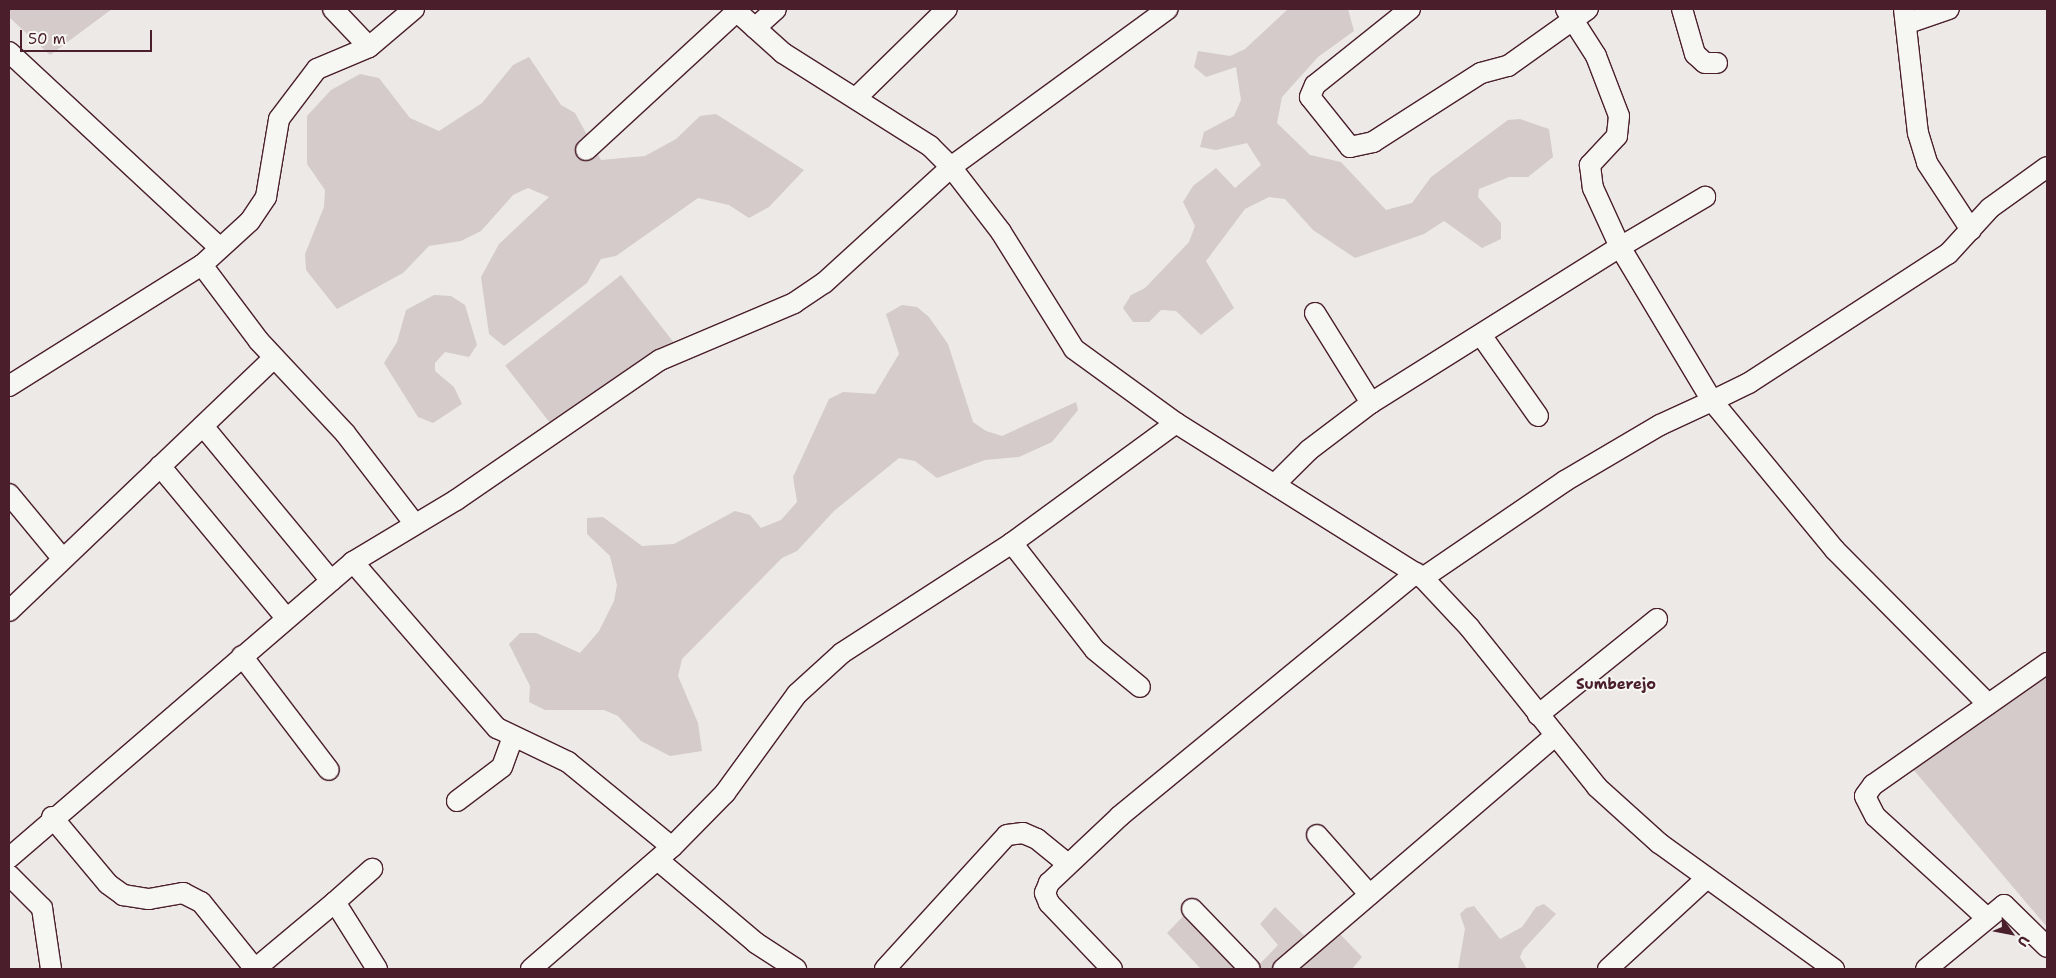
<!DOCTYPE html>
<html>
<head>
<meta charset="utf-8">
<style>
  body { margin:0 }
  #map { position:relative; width:2056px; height:978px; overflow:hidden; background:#ece9e6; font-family:"Shantell Sans",sans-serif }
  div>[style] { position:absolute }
  .green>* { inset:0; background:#d4cbca; transform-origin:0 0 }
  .roads { filter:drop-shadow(1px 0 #4a1f2b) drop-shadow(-1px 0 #4a1f2b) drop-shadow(0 1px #4a1f2b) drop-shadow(0 -1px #4a1f2b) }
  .minor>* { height:20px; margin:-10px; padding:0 10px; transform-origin:10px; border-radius:10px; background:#f6f6f2 }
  span { translate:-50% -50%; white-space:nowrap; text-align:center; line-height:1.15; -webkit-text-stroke:4px #f6f6f2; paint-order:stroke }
  .quarter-label { font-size:15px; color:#4a1f2b; font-weight:700 }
  .frame { position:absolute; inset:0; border:10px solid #4a1f2b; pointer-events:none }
  .north { position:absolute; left:1986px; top:908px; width:50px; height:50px; -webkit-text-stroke:4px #f6f6f2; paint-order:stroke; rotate:123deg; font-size:14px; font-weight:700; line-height:20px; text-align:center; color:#4a1f2b }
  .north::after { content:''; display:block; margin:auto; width:18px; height:22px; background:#4a1f2b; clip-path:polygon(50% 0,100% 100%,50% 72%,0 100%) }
  .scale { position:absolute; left:20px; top:30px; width:132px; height:22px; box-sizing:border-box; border:2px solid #4a1f2b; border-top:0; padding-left:6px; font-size:15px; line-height:18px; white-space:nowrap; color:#4a1f2b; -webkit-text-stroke:4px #f6f6f2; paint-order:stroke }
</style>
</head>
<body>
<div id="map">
  <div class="green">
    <div style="clip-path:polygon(9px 9px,112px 9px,50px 55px,9px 17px)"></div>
    <div style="clip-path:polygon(1288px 9px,1348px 9px,1354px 31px,1318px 57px,1282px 97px,1277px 123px,1310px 155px,1341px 162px,1386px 210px,1412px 203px,1431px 177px,1508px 120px,1520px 119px,1549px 129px,1553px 157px,1528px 177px,1509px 177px,1479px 189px,1478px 197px,1501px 223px,1501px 239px,1482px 248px,1444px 221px,1424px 234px,1355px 258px,1313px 230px,1285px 199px,1269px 197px,1245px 209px,1206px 261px,1234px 308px,1201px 335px,1176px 311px,1161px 310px,1149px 322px,1133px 322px,1123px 308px,1131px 295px,1145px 288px,1189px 242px,1195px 226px,1183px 202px,1193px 186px,1216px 168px,1235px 188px,1261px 165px,1247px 143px,1216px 150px,1200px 147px,1204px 132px,1234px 116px,1241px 100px,1236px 67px,1206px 77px,1194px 67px,1198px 51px,1230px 56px,1245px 49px)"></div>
    <div style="clip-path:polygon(529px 57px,561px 105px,575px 113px,601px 160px,645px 156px,676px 139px,700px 116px,716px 114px,804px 170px,769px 207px,749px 218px,729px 205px,698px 198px,616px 256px,601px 259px,587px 283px,504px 346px,489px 334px,481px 277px,499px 244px,549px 197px,528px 188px,513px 195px,481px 231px,461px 241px,429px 246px,403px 273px,337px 309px,306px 270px,305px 254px,324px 207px,325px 190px,307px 164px,307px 116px,331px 90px,360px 74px,379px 78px,410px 118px,439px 131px,482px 103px,513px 65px)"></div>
    <div style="left:621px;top:275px;width:87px;height:147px;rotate:52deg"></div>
    <div style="clip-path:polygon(434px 295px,451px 296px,465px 305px,477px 345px,469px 357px,445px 352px,435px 363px,435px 371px,454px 387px,462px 404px,433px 423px,418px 417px,384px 363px,397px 342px,406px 310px)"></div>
    <div style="clip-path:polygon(902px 305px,917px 307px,929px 317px,948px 344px,973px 422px,986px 431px,1002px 436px,1076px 402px,1078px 410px,1052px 442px,1019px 457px,985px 460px,937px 478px,915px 461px,899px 458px,834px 511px,797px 551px,782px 558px,682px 659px,678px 676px,698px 723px,702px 751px,670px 756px,641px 741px,618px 716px,604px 710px,545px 710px,529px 702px,530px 686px,509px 644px,520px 633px,536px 633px,580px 653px,599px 631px,614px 601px,617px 585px,610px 556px,587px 534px,587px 518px,603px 517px,642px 546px,674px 544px,735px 511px,750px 515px,761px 528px,781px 520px,797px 502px,793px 477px,829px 399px,843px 392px,875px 394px,899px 354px,886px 314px)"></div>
    <div style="clip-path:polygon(2047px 675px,2047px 927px,1912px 768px)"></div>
    <div style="clip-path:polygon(1195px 904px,1258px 966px,1278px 945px,1260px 924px,1275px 907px,1319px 950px,1340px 934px,1362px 957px,1352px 969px,1201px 969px,1167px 933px)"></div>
    <div style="clip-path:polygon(1544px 904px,1556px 914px,1523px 950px,1520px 957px,1527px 969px,1458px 969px,1465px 929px,1460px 914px,1466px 908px,1474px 906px,1500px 939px,1522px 927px,1536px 907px)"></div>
  </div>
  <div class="roads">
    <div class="minor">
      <div style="left:333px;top:9px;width:52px;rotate:46.5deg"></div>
      <div style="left:734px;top:9px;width:66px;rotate:41.9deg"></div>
      <div style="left:783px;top:53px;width:174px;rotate:32.3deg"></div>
      <div style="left:930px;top:146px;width:30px;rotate:45deg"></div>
      <div style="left:951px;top:167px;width:82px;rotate:52.4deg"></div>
      <div style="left:1001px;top:232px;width:138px;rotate:58deg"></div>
      <div style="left:1074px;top:349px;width:126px;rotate:36deg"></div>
      <div style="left:1176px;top:423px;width:292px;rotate:32.1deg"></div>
      <div style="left:1423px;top:578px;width:67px;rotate:46.8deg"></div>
      <div style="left:1469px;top:627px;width:205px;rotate:51.3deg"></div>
      <div style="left:1597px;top:787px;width:84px;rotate:42.1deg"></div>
      <div style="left:1659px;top:843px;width:216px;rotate:35.8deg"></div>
      <div style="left:1410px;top:9px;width:122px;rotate:141.3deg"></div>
      <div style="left:1315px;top:85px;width:13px;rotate:113deg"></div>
      <div style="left:1310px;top:97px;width:64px;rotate:51.3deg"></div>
      <div style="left:1350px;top:147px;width:24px;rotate:-12deg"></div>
      <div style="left:1373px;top:142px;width:128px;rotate:-32.6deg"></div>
      <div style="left:1481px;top:73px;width:28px;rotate:-15deg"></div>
      <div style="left:1508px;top:66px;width:98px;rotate:-35.5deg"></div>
      <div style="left:1566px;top:9px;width:56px;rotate:57.4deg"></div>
      <div style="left:1596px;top:56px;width:64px;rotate:69deg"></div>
      <div style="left:1619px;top:116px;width:20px;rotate:96deg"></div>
      <div style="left:1617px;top:136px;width:40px;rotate:133deg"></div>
      <div style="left:1590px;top:165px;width:23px;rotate:83deg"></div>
      <div style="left:1593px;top:188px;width:65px;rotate:65.4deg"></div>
      <div style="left:1620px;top:247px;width:99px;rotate:-30.5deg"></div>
      <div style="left:1682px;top:9px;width:47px;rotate:73.9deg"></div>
      <div style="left:1695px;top:54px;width:13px;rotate:42deg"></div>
      <div style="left:1705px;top:63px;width:12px"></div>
      <div style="left:1904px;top:9px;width:125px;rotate:83.6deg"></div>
      <div style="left:1918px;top:133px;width:31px;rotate:73deg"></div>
      <div style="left:1927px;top:163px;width:80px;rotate:56.7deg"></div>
      <div style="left:1908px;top:23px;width:43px;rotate:-18.9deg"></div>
      <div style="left:755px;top:28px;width:28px;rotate:-42deg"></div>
      <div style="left:9px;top:52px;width:287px;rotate:42.9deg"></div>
      <div style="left:856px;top:98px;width:127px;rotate:-44.4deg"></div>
      <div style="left:586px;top:150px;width:205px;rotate:-42.6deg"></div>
      <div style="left:1315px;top:313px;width:106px;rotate:58.1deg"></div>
      <div style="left:1481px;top:335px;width:99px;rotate:54.9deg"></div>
      <div style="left:9px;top:386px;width:228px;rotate:-32.1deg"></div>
      <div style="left:203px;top:426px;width:201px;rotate:50.4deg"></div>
      <div style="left:160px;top:466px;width:197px;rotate:50.3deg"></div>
      <div style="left:1275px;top:484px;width:48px;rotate:-45deg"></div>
      <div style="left:1309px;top:450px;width:78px;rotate:-37.2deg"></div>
      <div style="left:1371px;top:403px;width:294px;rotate:-32.1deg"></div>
      <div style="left:1620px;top:247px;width:179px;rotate:59.1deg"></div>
      <div style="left:1712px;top:401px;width:57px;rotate:155.2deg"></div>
      <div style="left:1660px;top:425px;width:110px;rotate:149.5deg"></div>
      <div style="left:1565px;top:481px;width:172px;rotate:145.7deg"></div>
      <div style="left:9px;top:494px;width:83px;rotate:50.4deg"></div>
      <div style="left:414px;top:523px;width:113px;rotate:-127.5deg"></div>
      <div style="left:345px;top:433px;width:126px;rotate:-133.1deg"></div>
      <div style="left:259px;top:341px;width:95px;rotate:-126.9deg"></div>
      <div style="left:202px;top:265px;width:65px;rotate:-42.5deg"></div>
      <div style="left:250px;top:221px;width:29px;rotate:-56deg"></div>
      <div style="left:266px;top:197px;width:79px;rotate:-80.5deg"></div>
      <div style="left:279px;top:119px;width:63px;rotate:-52.8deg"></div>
      <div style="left:317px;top:69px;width:56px;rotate:-22.9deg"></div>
      <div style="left:369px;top:47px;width:59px;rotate:-40.2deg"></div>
      <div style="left:1012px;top:543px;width:135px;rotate:52.2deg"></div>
      <div style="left:1095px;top:650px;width:58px;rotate:39.4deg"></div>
      <div style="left:353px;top:562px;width:220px;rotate:49.1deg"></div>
      <div style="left:497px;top:728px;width:79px;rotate:25.6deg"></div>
      <div style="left:568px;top:762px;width:134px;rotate:39.3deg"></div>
      <div style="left:9px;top:611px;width:366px;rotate:-43.7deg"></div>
      <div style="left:242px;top:656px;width:143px;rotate:52.7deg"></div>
      <div style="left:1988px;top:704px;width:217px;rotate:-134.8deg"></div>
      <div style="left:1835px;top:550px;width:193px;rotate:-129.5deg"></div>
      <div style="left:1712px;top:401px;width:41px;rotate:-25.9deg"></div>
      <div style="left:1749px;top:383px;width:237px;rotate:-33deg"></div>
      <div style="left:1948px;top:254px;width:62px;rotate:-47.6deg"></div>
      <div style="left:1990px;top:208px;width:70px;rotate:-35.7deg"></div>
      <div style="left:1538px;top:715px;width:153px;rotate:-38.9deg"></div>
      <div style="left:457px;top:801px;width:56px;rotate:-37.1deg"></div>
      <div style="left:502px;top:767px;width:29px;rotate:-70deg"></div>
      <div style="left:52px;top:817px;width:87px;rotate:50.1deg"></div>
      <div style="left:108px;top:884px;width:19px;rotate:36deg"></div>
      <div style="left:123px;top:895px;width:26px;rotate:9deg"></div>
      <div style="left:149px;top:899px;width:35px;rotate:-10deg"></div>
      <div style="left:183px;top:893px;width:20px;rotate:27deg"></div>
      <div style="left:201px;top:902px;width:86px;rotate:51.1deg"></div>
      <div style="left:1317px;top:835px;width:79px;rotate:48.6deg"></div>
      <div style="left:9px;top:858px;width:454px;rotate:-40.7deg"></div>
      <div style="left:353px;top:562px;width:120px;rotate:-31deg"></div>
      <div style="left:456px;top:500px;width:247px;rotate:-34.5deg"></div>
      <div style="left:660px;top:360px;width:146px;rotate:-23deg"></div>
      <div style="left:794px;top:303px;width:36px;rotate:-34deg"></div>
      <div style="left:824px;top:283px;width:172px;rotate:-42.4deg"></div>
      <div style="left:951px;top:167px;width:268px;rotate:-36.1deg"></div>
      <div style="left:659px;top:861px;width:127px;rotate:40.2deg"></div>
      <div style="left:756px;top:943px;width:48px;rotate:33deg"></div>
      <div style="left:9px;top:875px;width:47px;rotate:45deg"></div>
      <div style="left:42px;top:908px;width:62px;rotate:81.6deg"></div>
      <div style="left:335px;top:902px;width:50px;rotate:-41.7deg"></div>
      <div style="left:1192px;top:909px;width:83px;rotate:46deg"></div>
      <div style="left:1987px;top:918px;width:151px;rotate:-137.7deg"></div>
      <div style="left:1875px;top:816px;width:22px;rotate:-117deg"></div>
      <div style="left:1865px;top:796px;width:14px;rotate:-54deg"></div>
      <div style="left:1873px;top:785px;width:213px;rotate:-35deg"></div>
      <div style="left:255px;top:969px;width:104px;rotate:-39.9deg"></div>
      <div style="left:335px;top:902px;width:79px;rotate:57.9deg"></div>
      <div style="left:531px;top:969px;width:186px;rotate:-40.9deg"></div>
      <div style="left:672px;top:847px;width:76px;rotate:-45.5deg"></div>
      <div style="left:725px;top:793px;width:122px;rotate:-54deg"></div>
      <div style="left:797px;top:694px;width:61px;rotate:-42.3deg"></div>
      <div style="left:842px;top:653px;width:202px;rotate:-32.9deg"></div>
      <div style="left:1012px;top:543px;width:203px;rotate:-36.2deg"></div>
      <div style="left:885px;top:969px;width:181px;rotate:-47.7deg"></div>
      <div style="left:1007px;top:835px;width:16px;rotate:-7deg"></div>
      <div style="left:1023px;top:833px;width:15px;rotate:23deg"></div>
      <div style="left:1037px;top:839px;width:40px;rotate:39deg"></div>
      <div style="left:1112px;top:969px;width:91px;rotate:-133.7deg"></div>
      <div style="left:1049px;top:903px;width:11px;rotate:-112deg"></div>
      <div style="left:1045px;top:893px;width:11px;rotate:-68deg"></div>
      <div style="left:1049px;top:883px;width:98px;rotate:-43.3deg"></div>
      <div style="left:1120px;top:816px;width:383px;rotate:-39.4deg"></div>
      <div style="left:1283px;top:969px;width:357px;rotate:-40.6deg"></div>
      <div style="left:1608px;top:969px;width:133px;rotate:-42.6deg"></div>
      <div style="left:1926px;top:969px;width:101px;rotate:-39.4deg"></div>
      <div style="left:2004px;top:905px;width:60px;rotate:44.3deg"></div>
    </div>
  </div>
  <div class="quarter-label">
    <span style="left:1616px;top:685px">Sumberejo</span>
  </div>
  <div class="frame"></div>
  <div class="north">U</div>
  <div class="scale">50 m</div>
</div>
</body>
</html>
